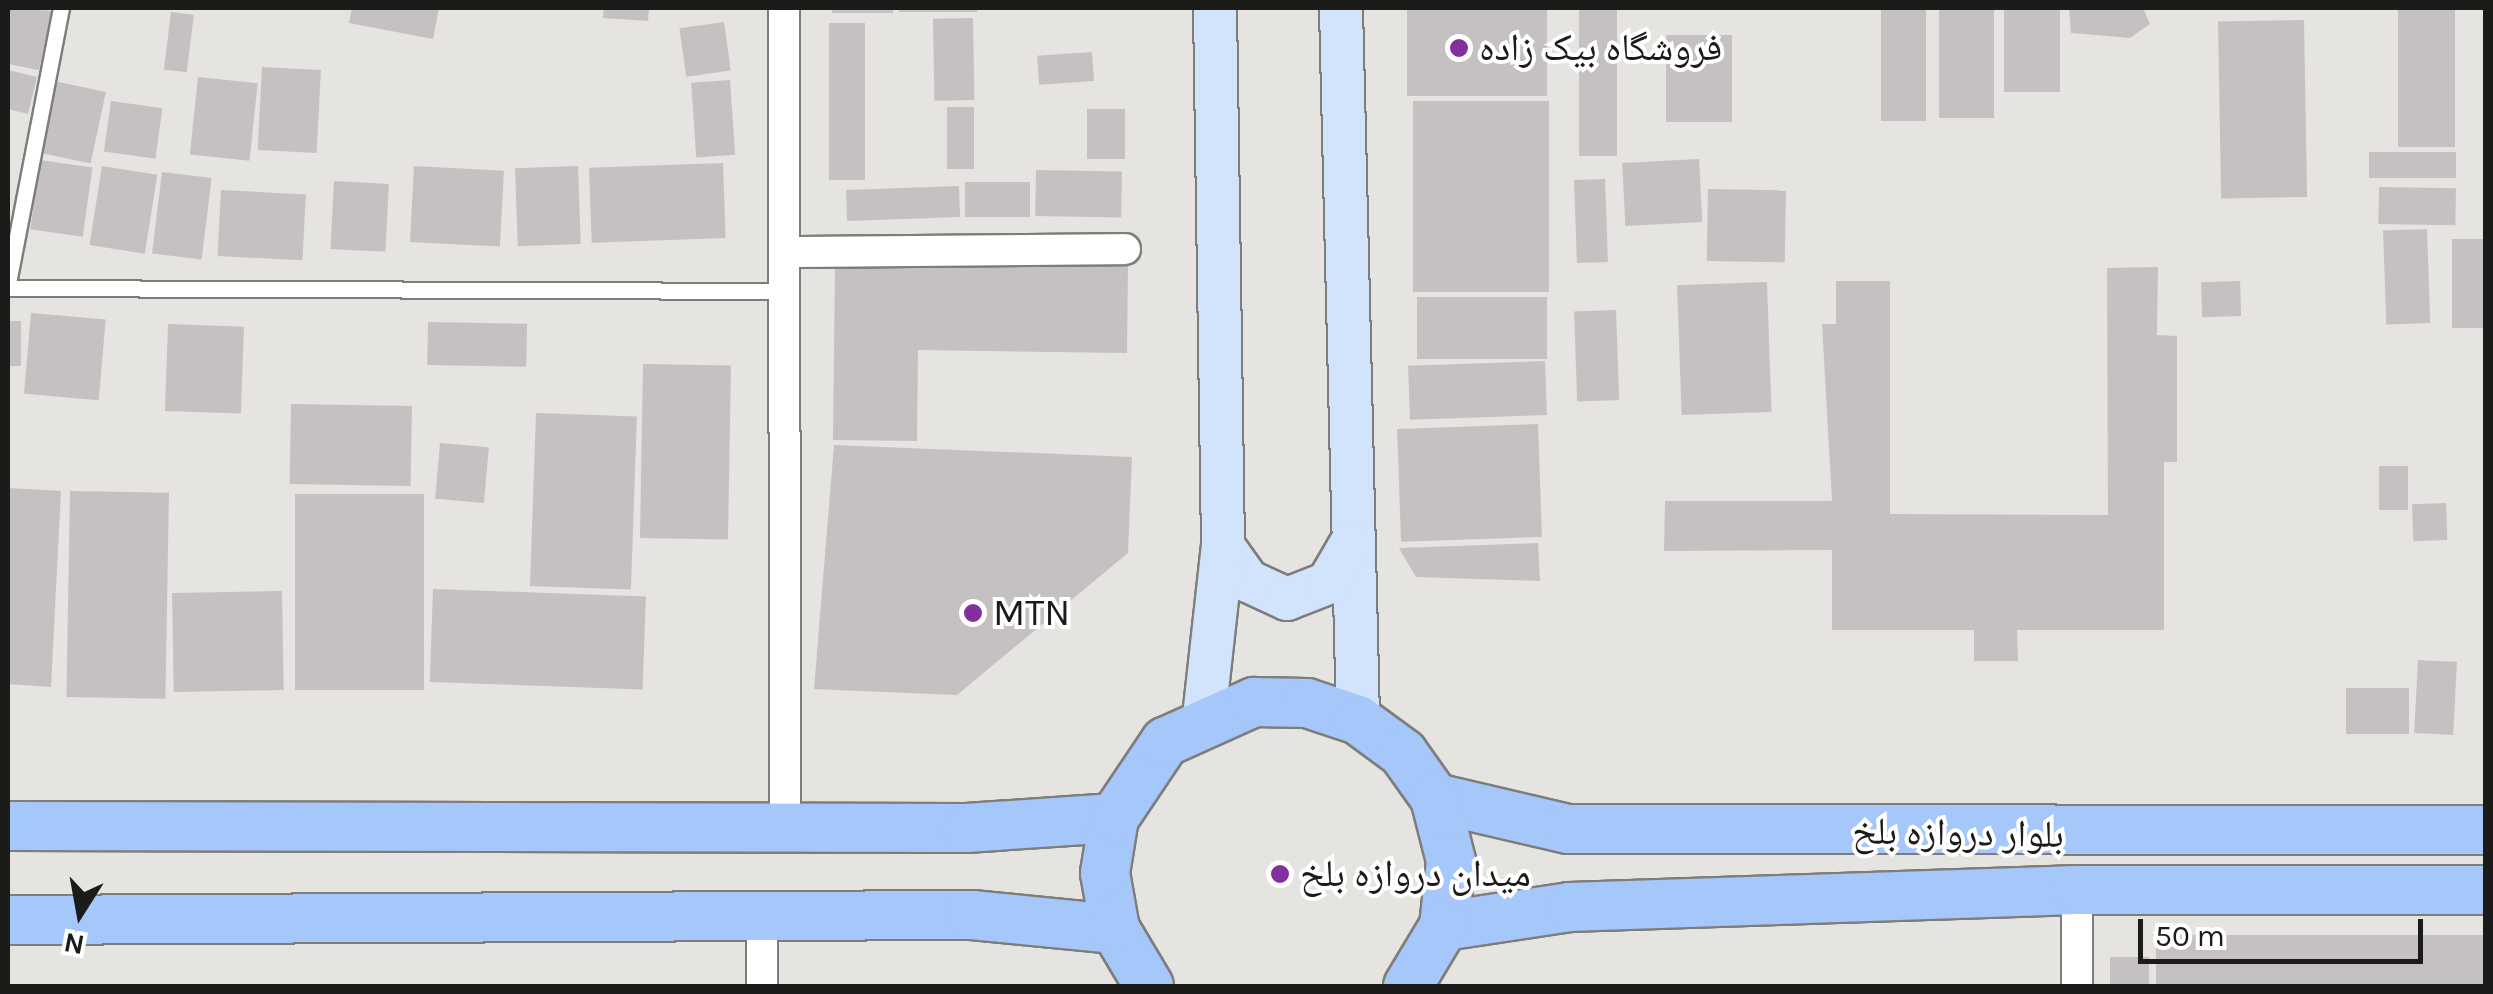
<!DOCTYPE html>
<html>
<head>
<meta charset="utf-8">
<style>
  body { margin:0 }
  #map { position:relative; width:2493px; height:994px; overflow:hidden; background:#e5e4e0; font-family:Karla,"Noto Naskh Arabic",sans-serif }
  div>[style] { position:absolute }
  .building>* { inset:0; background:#c5c1c2; transform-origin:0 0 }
  .roads { filter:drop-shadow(2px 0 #7e7d7a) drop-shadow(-2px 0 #7e7d7a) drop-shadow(0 2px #7e7d7a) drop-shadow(0 -2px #7e7d7a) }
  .lane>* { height:15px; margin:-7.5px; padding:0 7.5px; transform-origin:7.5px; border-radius:7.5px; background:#fff }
  .street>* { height:30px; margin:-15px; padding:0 15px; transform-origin:15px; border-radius:15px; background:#fff }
  .secondary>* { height:42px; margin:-21px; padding:0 21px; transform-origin:21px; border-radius:21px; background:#d2e3fc }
  .primary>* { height:48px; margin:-24px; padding:0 24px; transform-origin:24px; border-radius:24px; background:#a6c7fa }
  .dots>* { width:28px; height:28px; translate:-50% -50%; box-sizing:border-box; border:5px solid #fff; border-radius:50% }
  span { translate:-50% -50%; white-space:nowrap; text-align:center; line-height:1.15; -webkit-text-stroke:8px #fff; paint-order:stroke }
  .poi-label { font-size:38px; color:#1b1b19 }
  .left { translate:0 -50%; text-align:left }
  .street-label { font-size:38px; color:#1b1b19 }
  .frame { position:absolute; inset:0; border:10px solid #1b1b19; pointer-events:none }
  .north { position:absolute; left:30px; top:864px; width:100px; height:100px; -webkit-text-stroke:8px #fff; paint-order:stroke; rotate:191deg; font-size:28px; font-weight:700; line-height:40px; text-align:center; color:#1b1b19 }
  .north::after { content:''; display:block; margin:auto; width:35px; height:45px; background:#1b1b19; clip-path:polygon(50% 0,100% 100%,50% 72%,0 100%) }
  .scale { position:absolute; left:2138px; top:919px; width:285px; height:45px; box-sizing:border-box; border:5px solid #1b1b19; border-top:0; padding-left:12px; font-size:30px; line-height:35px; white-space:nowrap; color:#1b1b19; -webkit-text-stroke:8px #fff; paint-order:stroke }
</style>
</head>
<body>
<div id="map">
  <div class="building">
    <div style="clip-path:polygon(8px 8px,52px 11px,39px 70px,8px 64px)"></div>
    <div style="clip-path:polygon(352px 8px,439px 8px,433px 39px,349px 23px)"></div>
    <div style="clip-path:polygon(604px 8px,649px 8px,648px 21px,603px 18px)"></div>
    <div style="left:832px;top:8px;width:61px;height:5px"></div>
    <div style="left:899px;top:8px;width:78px;height:4px"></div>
    <div style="left:1407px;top:8px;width:140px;height:88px"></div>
    <div style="left:1579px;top:8px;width:38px;height:148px"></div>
    <div style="left:1881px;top:8px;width:45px;height:113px"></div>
    <div style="left:1939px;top:8px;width:55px;height:110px"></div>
    <div style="left:2004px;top:8px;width:56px;height:84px"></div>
    <div style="clip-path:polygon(2069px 8px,2143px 8px,2150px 24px,2130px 38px,2071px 33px)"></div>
    <div style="left:2398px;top:8px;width:57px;height:139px"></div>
    <div style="left:171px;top:12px;width:23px;height:58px;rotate:7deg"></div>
    <div style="left:973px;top:18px;width:82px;height:40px;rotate:89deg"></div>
    <div style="left:2304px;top:20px;width:177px;height:86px;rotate:89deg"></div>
    <div style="left:724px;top:22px;width:49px;height:45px;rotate:82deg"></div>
    <div style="left:829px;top:23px;width:36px;height:157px"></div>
    <div style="left:1666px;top:35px;width:66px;height:87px"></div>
    <div style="left:1092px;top:52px;width:29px;height:55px;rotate:86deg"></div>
    <div style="left:262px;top:67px;width:59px;height:83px;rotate:3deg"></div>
    <div style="clip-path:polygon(8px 70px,37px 77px,28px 114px,8px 109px)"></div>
    <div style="left:198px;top:77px;width:60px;height:78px;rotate:6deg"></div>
    <div style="left:730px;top:80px;width:75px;height:39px;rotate:86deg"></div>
    <div style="left:54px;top:81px;width:53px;height:73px;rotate:12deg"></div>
    <div style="left:111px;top:101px;width:52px;height:51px;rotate:8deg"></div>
    <div style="left:1413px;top:101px;width:136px;height:191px"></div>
    <div style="left:947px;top:107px;width:27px;height:62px"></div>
    <div style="left:1087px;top:109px;width:38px;height:50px"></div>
    <div style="left:2369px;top:152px;width:87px;height:26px"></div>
    <div style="left:1699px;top:159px;width:63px;height:77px;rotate:87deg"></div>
    <div style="left:40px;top:160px;width:53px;height:70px;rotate:8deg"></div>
    <div style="left:723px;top:163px;width:75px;height:134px;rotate:88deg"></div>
    <div style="left:102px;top:166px;width:56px;height:80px;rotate:9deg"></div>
    <div style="left:414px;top:166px;width:90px;height:76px;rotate:3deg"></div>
    <div style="left:578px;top:166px;width:78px;height:63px;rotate:88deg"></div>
    <div style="left:1036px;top:170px;width:86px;height:46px;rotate:1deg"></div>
    <div style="left:162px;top:172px;width:50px;height:82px;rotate:7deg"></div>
    <div style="left:1605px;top:179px;width:83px;height:31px;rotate:88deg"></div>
    <div style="left:334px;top:181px;width:55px;height:68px;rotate:3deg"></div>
    <div style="left:1030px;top:182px;width:35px;height:65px;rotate:90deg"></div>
    <div style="left:959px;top:186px;width:31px;height:113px;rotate:88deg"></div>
    <div style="left:2379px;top:187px;width:77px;height:37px;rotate:1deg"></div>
    <div style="left:1708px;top:189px;width:78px;height:72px;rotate:1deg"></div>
    <div style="left:221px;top:190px;width:85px;height:66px;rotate:3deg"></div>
    <div style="left:2427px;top:229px;width:94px;height:44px;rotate:88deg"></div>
    <div style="left:2452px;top:239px;width:31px;height:89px"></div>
    <div style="clip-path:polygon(835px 262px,1128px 266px,1127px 353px,918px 350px,917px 441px,833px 440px)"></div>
    <div style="clip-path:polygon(2158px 267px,2157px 335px,2177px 336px,2177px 462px,2164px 462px,2164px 630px,2017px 630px,2018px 661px,1974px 661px,1974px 630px,1832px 630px,1832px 550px,1664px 551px,1665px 501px,1832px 501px,1822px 324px,1836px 324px,1836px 281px,1890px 281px,1890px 514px,2108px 515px,2107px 268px)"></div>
    <div style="left:2240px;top:281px;width:35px;height:39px;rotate:88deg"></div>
    <div style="left:1767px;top:282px;width:130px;height:90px;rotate:88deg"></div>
    <div style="left:1547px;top:297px;width:62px;height:130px;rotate:90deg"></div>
    <div style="left:1616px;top:310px;width:90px;height:42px;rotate:88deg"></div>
    <div style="left:31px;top:313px;width:75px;height:81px;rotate:5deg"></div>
    <div style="left:8px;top:321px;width:13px;height:45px"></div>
    <div style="left:428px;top:322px;width:99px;height:43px;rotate:1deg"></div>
    <div style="left:168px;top:324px;width:76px;height:87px;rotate:2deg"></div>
    <div style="left:1545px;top:361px;width:54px;height:137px;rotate:88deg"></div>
    <div style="left:643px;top:364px;width:88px;height:174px;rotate:1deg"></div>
    <div style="left:291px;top:404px;width:121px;height:80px;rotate:1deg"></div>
    <div style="left:536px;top:413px;width:101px;height:173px;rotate:2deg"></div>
    <div style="left:1538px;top:424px;width:113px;height:141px;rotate:88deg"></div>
    <div style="left:440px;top:443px;width:49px;height:56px;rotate:5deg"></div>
    <div style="clip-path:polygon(834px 445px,1132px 457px,1128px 553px,957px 695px,814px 689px)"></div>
    <div style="left:2379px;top:466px;width:29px;height:44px"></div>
    <div style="clip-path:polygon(8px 488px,61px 491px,51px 687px,8px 684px)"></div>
    <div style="left:70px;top:491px;width:99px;height:206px;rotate:1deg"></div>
    <div style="left:295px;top:494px;width:129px;height:196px"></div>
    <div style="left:2446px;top:503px;width:37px;height:34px;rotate:88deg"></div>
    <div style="clip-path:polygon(1538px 543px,1540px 581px,1416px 577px,1399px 548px)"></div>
    <div style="left:433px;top:589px;width:213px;height:93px;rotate:2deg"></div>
    <div style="left:282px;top:591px;width:99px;height:110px;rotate:89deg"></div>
    <div style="left:2418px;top:660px;width:39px;height:73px;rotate:3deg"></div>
    <div style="left:2346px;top:688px;width:63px;height:46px"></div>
    <div style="left:2486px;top:935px;width:51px;height:330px;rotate:90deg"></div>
    <div style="left:2110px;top:957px;width:39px;height:29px"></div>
  </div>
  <div class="roads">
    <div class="lane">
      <div style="left:8px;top:283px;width:280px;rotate:-79.1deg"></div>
      <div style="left:8px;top:288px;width:778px;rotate:0.22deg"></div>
    </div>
    <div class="street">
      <div style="left:784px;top:8px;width:814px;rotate:89.93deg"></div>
      <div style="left:786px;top:252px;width:339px;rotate:-0.5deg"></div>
      <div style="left:762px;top:986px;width:73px;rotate:-90deg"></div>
      <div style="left:2077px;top:986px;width:96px;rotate:-90deg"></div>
    </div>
    <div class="secondary">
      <div style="left:1341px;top:8px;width:712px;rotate:88.63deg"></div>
      <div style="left:1223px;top:546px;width:43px;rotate:54.5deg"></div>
      <div style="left:1248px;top:581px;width:43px;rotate:24.8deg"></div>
      <div style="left:1287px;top:599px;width:44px;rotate:-21.3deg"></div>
      <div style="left:1328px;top:583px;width:44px;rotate:-59.9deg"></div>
      <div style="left:1204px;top:717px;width:172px;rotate:-83.7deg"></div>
      <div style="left:1223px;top:546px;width:538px;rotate:-90.85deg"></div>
    </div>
    <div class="primary">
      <div style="left:1435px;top:798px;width:137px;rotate:13.1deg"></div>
      <div style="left:1568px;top:829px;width:918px;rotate:0.06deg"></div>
      <div style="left:8px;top:826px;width:958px;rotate:0.12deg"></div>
      <div style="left:966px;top:828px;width:148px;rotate:-3.9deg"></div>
      <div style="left:8px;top:920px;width:964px;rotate:-0.3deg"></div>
      <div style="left:972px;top:915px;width:144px;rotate:5.6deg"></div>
      <div style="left:1444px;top:926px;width:126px;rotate:-8.6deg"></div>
      <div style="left:1569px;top:907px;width:508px;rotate:-1.92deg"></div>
      <div style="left:2077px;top:890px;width:409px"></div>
      <div style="left:1149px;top:986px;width:66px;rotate:-120.8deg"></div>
      <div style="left:1115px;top:929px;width:57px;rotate:-100.1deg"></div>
      <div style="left:1105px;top:873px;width:56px;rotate:-80.7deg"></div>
      <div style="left:1114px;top:818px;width:92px;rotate:-56.1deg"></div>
      <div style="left:1165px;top:742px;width:98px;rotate:-24.2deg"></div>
      <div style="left:1254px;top:702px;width:53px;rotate:1.1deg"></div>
      <div style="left:1307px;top:703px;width:54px;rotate:18.4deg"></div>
      <div style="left:1358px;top:720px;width:56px;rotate:36.3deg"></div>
      <div style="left:1403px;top:753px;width:55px;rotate:54.6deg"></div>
      <div style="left:1435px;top:798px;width:65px;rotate:75.7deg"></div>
      <div style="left:1451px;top:861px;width:65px;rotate:96.1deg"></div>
      <div style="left:1444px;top:926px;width:70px;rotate:121deg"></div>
    </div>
  </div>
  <div class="dots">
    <div style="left:1459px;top:48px;background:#832f9d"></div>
    <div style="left:973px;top:613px;background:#832f9d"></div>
    <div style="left:1280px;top:874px;background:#832f9d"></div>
  </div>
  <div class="poi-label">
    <span class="left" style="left:1479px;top:48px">فروشگاه بیک زاده</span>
    <span class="left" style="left:993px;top:613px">MTN</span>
    <span class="left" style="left:1300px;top:874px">میدان دروازه بلخ</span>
  </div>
  <div class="street-label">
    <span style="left:1958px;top:833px;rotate:1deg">بلوار دروازه بلخ</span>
  </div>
  <div class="frame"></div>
  <div class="north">N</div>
  <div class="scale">50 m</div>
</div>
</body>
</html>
